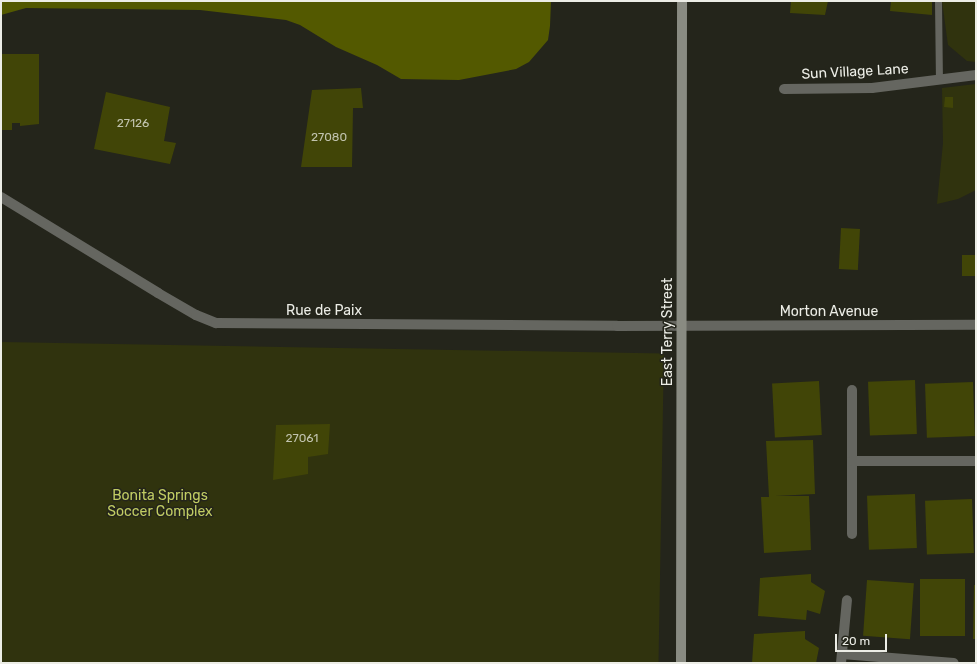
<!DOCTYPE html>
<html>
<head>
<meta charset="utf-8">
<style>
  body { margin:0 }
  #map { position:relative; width:977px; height:664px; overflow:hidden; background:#24251b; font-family:Rubik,sans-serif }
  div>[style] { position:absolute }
  .green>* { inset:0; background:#30330e; transform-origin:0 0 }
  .water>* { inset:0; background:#535900 }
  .building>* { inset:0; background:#414507; transform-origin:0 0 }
  .lane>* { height:7px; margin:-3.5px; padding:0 3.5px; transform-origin:3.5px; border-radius:3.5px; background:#656660 }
  .street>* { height:10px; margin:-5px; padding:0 5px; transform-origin:5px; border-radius:5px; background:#656660 }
  .secondary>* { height:10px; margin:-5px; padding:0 5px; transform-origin:5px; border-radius:5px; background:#898b82 }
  span { translate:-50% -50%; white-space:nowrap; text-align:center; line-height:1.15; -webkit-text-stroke:3px #24251b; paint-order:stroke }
  .number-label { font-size:12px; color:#c1c3ae }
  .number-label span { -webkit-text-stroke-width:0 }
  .street-label { font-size:14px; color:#ecede6 }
  .park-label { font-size:14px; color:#c1cc63 }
  .frame { position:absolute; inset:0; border:2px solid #ecede6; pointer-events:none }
  .scale { position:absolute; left:835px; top:634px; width:52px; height:18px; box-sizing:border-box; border:2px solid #ecede6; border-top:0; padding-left:5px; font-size:12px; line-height:14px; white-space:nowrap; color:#ecede6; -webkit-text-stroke:3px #24251b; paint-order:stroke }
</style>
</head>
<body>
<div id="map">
  <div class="green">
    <div style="clip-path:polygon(942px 1px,976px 1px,976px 62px,967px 61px,948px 45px)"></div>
    <div style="clip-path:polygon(976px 84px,976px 190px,958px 199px,937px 204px,943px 143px,942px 88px)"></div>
    <div style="left:1px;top:342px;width:663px;height:321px;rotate:1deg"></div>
  </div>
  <div class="water">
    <div style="clip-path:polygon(1px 1px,551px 1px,550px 26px,548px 40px,529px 62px,516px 69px,459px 80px,401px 79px,377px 65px,336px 47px,300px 25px,286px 20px,200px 10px,26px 8px,1px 15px)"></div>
  </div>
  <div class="building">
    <div style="clip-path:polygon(791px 1px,828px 1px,825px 15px,790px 13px)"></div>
    <div style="clip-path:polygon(891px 1px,932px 1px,932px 15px,890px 11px)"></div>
    <div style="clip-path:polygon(1px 54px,39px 54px,39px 124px,20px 126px,20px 123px,12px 123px,12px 130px,1px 130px)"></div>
    <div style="clip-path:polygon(361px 88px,363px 108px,353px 108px,352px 167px,301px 167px,312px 90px)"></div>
    <div style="clip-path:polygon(106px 92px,170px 107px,164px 141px,176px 143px,170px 164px,94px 149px)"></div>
    <div style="clip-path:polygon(945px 97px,953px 97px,953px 108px,944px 107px)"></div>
    <div style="left:841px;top:228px;width:19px;height:41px;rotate:3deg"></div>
    <div style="left:962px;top:255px;width:14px;height:21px"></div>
    <div style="left:915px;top:380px;width:54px;height:47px;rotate:88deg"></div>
    <div style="left:819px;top:381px;width:54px;height:47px;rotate:87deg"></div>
    <div style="left:973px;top:382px;width:54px;height:48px;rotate:88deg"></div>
    <div style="clip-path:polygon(330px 424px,328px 454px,308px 457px,308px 474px,273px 480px,276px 425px)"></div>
    <div style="clip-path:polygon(813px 440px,815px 494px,775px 496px,809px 496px,811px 550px,764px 553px,761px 497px,769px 497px,766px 441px)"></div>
    <div style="left:915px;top:494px;width:54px;height:48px;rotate:88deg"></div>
    <div style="left:972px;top:499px;width:54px;height:47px;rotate:88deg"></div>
    <div style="clip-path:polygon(811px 574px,811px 582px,825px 591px,820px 614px,807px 610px,806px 620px,758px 616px,760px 578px)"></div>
    <div style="left:920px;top:579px;width:45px;height:57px"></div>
    <div style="left:867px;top:580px;width:47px;height:56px;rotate:4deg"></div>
    <div style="clip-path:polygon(974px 585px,976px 585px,976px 639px,973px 639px)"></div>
    <div style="clip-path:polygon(805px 631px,805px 639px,819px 648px,816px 663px,752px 663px,754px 634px)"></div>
  </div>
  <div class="lane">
    <div style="left:938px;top:1px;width:77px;rotate:89.3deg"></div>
  </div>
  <div class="street">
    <div style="left:784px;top:89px;width:88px;rotate:-0.7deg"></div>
    <div style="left:872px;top:88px;width:105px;rotate:-7.1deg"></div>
    <div style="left:1px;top:197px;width:184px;rotate:31.4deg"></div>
    <div style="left:158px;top:293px;width:44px;rotate:30.1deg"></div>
    <div style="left:196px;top:315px;width:22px;rotate:22deg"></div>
    <div style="left:216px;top:323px;width:401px;rotate:0.4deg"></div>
    <div style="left:617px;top:326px;width:359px;rotate:-0.2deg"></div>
    <div style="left:852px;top:390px;width:144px;rotate:90deg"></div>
    <div style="left:852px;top:461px;width:124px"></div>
    <div style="left:842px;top:654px;width:112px;rotate:4.6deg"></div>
    <div style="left:841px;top:663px;width:63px;rotate:-84.6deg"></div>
  </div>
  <div class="secondary">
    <div style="left:681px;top:663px;width:662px;rotate:-89.91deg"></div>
  </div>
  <div class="number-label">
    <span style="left:133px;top:124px">27126</span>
    <span style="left:329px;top:138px">27080</span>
    <span style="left:302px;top:439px">27061</span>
  </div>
  <div class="street-label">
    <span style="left:855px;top:72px;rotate:-3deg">Sun Village Lane</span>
    <span style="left:324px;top:311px">Rue de Paix</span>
    <span style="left:829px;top:312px">Morton Avenue</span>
    <span style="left:668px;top:332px;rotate:-90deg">East Terry Street</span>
  </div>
  <div class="park-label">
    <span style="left:160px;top:504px">Bonita Springs<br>Soccer Complex</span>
  </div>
  <div class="frame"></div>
  <div class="scale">20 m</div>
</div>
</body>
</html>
